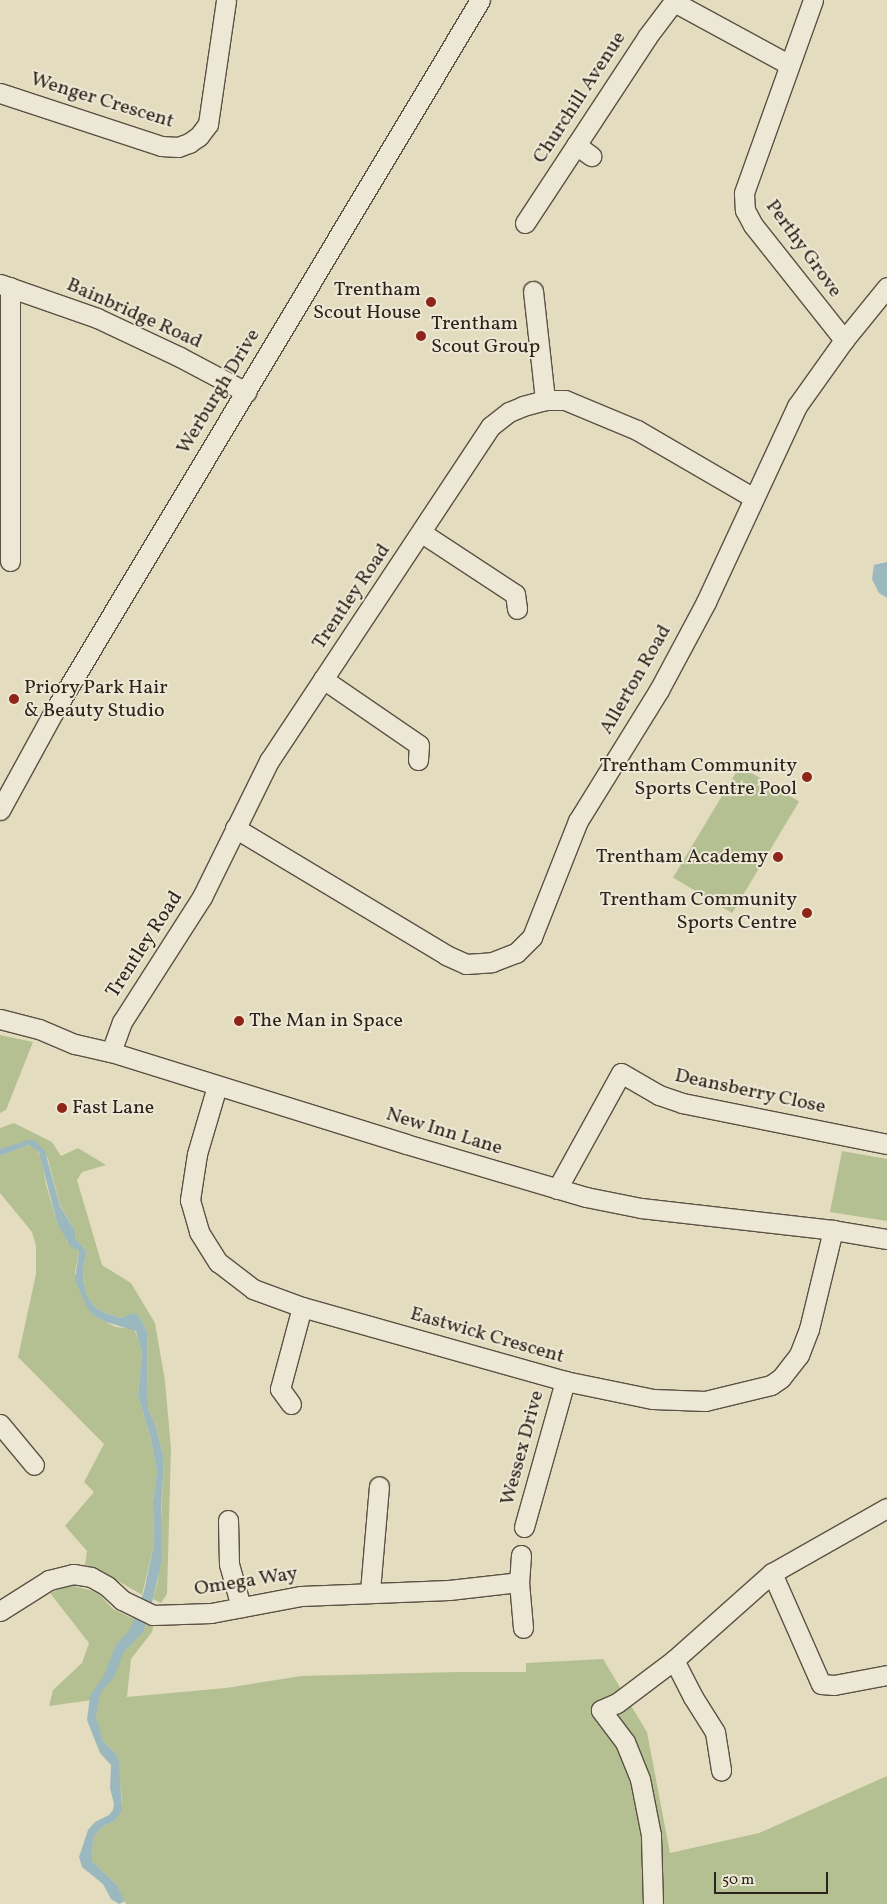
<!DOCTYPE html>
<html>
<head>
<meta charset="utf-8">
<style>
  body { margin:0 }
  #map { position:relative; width:887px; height:1904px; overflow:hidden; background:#e4dcbf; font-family:Vollkorn,serif }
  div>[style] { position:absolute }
  .green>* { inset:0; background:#b4c092; transform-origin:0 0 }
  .water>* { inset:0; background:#9bb8be }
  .roads { filter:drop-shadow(1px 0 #5a5244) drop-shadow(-1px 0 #5a5244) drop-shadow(0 1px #5a5244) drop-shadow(0 -1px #5a5244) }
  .minor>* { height:19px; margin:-9.5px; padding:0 9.5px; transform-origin:9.5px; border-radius:9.5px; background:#ede8d5 }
  .dots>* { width:14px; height:14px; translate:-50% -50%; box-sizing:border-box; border:2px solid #ede8d5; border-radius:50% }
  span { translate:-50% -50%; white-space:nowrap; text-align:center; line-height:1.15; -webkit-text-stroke:4px #ede8d5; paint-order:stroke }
  .street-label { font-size:20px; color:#2c241b }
  .poi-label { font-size:20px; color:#2c241b }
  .right { translate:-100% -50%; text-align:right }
  .left { translate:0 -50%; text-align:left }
  .scale { position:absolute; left:714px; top:1872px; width:114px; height:22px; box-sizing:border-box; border:2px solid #2c241b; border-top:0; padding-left:6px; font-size:15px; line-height:18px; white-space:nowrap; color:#2c241b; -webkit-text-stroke:4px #ede8d5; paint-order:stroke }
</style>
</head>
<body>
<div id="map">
  <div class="green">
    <div style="left:740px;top:766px;width:69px;height:130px;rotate:31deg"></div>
    <div style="clip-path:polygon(0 1035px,33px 1042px,6px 1110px,0 1113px)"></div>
    <div style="clip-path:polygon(14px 1123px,52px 1142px,61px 1156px,78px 1148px,106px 1165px,82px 1172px,77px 1180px,102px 1265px,131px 1283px,155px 1323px,165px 1381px,171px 1449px,167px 1594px,161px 1603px,153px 1599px,158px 1580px,164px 1459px,156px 1427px,148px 1408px,147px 1331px,139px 1316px,134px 1314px,121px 1318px,105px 1313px,95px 1307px,87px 1296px,83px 1279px,84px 1265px,87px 1252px,76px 1239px,75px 1231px,60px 1205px,48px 1159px,35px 1140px,0 1149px,0 1128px)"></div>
    <div style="clip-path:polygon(29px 1145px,36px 1148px,41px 1157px,46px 1184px,57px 1223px,66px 1236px,67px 1242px,79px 1251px,75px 1273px,94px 1316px,116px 1327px,134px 1329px,138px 1338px,142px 1352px,138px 1395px,150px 1436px,157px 1472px,153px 1502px,154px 1544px,142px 1595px,98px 1569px,85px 1565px,87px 1551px,65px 1526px,94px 1492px,84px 1482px,104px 1444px,18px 1357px,36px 1274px,36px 1246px,32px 1232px,0 1193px,0 1156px)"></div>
    <div style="clip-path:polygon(842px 1151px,887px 1159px,887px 1221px,830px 1212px)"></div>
    <div style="clip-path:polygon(70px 1585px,97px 1592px,113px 1609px,130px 1617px,154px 1624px,152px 1632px,131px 1659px,127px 1697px,226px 1688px,301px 1676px,458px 1672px,526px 1672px,526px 1663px,603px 1659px,647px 1732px,670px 1853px,759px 1833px,887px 1776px,887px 1904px,126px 1904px,117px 1885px,92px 1861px,93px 1838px,101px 1828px,116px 1820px,122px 1801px,117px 1755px,103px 1741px,99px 1730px,96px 1717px,99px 1699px,49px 1706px,53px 1690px,82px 1663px,89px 1643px,50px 1593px)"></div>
  </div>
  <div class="water">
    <div style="clip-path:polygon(887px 562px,887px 598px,879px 593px,872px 579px,874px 565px)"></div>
    <div style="clip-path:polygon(28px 1140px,35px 1140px,45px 1151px,60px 1206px,75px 1231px,76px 1239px,87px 1252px,84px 1265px,83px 1279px,87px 1296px,95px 1307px,105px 1313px,121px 1318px,134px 1313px,139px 1316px,147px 1331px,148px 1408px,156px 1427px,164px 1459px,161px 1511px,162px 1559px,153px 1599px,143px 1632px,124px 1652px,114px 1677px,101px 1692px,96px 1717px,103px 1741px,117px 1755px,119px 1763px,122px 1810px,116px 1820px,101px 1828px,93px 1838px,92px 1861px,117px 1885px,125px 1901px,119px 1904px,111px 1899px,103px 1884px,82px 1867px,79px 1857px,88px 1830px,95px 1822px,109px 1815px,113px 1810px,114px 1804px,110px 1788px,111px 1765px,100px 1753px,87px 1720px,90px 1696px,104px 1675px,116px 1645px,131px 1628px,144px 1591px,154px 1544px,153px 1502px,157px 1472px,150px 1436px,138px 1395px,142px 1352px,136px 1331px,106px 1322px,94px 1316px,88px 1309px,75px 1280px,79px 1251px,70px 1246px,57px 1223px,39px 1152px,29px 1145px,0 1156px,0 1149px)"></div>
  </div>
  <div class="roads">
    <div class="minor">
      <div style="left:813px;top:0;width:205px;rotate:109.7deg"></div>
      <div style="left:744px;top:193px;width:17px;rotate:87deg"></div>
      <div style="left:745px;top:210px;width:17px;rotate:62deg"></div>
      <div style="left:753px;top:225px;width:147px;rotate:51.6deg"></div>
      <div style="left:674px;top:2px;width:130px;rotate:28.5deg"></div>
      <div style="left:0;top:93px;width:169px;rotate:18.2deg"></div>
      <div style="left:161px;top:146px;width:17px;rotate:3deg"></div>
      <div style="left:178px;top:147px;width:12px;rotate:-20deg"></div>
      <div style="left:189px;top:143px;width:12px;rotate:-35deg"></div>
      <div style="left:199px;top:136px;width:15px;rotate:-53deg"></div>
      <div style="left:208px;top:124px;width:125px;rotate:-81.7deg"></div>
      <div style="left:576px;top:145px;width:19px;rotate:36deg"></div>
      <div style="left:525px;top:223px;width:222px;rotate:-56.7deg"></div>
      <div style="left:647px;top:37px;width:46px;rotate:-52.9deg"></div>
      <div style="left:0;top:284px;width:103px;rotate:19.3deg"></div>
      <div style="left:97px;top:318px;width:92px;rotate:25.2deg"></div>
      <div style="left:180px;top:357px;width:75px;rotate:27.9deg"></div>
      <div style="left:533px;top:291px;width:110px;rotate:83.7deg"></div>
      <div style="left:422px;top:533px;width:111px;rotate:33.3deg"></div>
      <div style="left:515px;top:594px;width:15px;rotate:82deg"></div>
      <div style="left:10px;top:561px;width:274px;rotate:-90deg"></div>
      <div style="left:323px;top:679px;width:116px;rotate:34.5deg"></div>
      <div style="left:419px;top:745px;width:15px;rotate:94deg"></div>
      <div style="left:0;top:810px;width:111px;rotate:-61.3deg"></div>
      <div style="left:53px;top:713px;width:831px;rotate:-59.08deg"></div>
      <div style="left:235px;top:828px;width:246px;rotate:31deg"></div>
      <div style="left:446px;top:955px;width:22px;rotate:24deg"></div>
      <div style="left:466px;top:964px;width:26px;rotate:-4deg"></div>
      <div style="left:492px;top:962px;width:26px;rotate:-21deg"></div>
      <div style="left:516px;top:953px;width:23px;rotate:-45deg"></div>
      <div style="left:532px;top:937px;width:125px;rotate:-68.4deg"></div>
      <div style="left:578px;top:821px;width:154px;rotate:-58.3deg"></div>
      <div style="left:659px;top:690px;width:100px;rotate:-61.9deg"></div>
      <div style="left:706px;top:602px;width:216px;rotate:-65.1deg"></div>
      <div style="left:797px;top:406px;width:81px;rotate:-54.5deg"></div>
      <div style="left:844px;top:340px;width:68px;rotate:-50.9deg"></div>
      <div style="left:0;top:1019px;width:40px;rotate:14.4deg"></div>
      <div style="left:39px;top:1029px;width:39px;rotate:23deg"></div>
      <div style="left:75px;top:1044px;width:37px;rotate:13deg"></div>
      <div style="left:111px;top:1052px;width:309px;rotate:17.3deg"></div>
      <div style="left:406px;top:1144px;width:188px;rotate:16.4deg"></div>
      <div style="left:586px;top:1197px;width:56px;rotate:11.3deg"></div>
      <div style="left:641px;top:1208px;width:193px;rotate:6.5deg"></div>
      <div style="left:833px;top:1230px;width:55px;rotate:9.5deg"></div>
      <div style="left:111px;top:1052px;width:32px;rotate:-70deg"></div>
      <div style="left:122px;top:1022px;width:148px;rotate:-57.4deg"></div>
      <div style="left:202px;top:897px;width:152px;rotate:-63.8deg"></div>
      <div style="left:269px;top:761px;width:402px;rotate:-56.5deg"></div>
      <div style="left:491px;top:426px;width:23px;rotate:-38deg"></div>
      <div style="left:509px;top:412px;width:15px;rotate:-23deg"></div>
      <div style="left:523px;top:406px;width:23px;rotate:-15deg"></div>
      <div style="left:545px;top:400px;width:20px"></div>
      <div style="left:565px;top:400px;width:78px;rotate:22.6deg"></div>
      <div style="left:637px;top:430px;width:135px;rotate:30.2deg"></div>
      <div style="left:217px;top:1086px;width:71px;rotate:106.4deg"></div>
      <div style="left:197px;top:1154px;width:47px;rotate:98.7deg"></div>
      <div style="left:190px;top:1200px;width:33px;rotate:74deg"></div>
      <div style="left:199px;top:1232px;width:36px;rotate:58deg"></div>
      <div style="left:218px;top:1262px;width:44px;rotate:37.6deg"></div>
      <div style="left:253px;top:1289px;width:52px;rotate:20.2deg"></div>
      <div style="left:302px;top:1307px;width:273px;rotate:15.7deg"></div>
      <div style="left:565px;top:1381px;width:90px;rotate:11.6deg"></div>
      <div style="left:653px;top:1399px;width:52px;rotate:2.2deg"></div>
      <div style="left:705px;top:1401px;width:68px;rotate:-13.6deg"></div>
      <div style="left:771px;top:1385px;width:12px;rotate:-35deg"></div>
      <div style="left:781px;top:1378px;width:29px;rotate:-52deg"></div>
      <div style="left:799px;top:1355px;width:28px;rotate:-69deg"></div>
      <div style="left:809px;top:1329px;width:102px;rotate:-76.4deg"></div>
      <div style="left:557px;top:1189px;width:132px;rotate:-61.1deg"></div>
      <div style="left:621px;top:1073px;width:44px;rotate:30.1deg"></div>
      <div style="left:659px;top:1095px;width:24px;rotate:19deg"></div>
      <div style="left:682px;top:1103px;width:209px;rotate:11.3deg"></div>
      <div style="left:291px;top:1404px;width:19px;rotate:-126deg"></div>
      <div style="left:280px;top:1389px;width:85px;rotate:-75deg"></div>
      <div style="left:0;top:1424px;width:53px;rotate:50.3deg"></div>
      <div style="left:228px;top:1520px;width:44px;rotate:88.7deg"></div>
      <div style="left:229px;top:1564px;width:45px;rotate:74.4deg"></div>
      <div style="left:524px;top:1527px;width:152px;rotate:-74.3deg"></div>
      <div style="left:521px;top:1555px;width:27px;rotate:94deg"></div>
      <div style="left:519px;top:1582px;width:46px;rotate:85deg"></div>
      <div style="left:772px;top:1573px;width:121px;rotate:66.2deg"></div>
      <div style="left:821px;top:1684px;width:13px;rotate:4deg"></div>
      <div style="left:834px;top:1685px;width:54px;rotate:-10.7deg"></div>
      <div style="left:370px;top:1591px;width:105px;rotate:-85.1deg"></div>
      <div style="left:0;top:1611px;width:58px;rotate:-32.3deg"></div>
      <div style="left:49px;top:1580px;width:25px;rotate:-14deg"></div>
      <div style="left:73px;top:1574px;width:18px;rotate:9deg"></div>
      <div style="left:91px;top:1577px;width:18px;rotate:29deg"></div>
      <div style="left:107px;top:1586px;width:21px;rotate:43deg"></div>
      <div style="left:122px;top:1600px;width:34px;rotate:26deg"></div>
      <div style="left:153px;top:1615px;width:58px;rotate:-2deg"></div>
      <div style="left:211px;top:1613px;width:92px;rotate:-10.7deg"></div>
      <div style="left:301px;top:1596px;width:148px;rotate:-2.3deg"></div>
      <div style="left:449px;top:1590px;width:70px;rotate:-6.5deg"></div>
      <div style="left:674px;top:1660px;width:42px;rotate:62.8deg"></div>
      <div style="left:693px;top:1697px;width:41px;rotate:57.8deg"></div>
      <div style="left:715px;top:1732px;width:39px;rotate:81deg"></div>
      <div style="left:653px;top:1904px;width:69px;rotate:-91.7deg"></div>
      <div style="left:651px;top:1835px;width:57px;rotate:-101.1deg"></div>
      <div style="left:640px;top:1779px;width:40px;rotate:-112deg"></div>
      <div style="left:625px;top:1742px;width:40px;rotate:-127deg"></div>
      <div style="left:601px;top:1710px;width:17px;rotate:-24deg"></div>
      <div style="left:617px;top:1703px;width:71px;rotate:-37deg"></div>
      <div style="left:674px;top:1660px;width:131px;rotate:-41.6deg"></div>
      <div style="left:772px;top:1573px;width:132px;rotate:-29.5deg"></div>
    </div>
  </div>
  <div class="dots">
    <div style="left:431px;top:302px;background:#8f2418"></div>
    <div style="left:421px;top:336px;background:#8f2418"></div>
    <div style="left:14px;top:699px;background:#8f2418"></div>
    <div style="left:807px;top:777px;background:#8f2418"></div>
    <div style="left:778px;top:857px;background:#8f2418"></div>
    <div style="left:807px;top:913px;background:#8f2418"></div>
    <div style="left:239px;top:1021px;background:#8f2418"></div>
    <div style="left:62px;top:1108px;background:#8f2418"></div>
  </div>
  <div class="street-label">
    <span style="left:580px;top:98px;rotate:-57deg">Churchill Avenue</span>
    <span style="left:102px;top:101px;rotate:17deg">Wenger Crescent</span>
    <span style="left:803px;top:249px;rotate:54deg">Perthy Grove</span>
    <span style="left:134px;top:314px;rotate:24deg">Bainbridge Road</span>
    <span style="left:219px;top:392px;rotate:-59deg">Werburgh Drive</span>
    <span style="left:352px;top:597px;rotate:-56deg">Trentley Road</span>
    <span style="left:636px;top:680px;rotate:-60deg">Allerton Road</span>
    <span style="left:145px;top:945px;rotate:-57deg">Trentley Road</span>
    <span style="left:750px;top:1092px;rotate:12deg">Deansberry Close</span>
    <span style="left:444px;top:1132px;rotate:17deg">New Inn Lane</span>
    <span style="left:487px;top:1336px;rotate:16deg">Eastwick Crescent</span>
    <span style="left:523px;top:1448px;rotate:-75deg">Wessex Drive</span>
    <span style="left:246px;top:1582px;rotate:-9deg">Omega Way</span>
  </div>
  <div class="poi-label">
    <span class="right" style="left:421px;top:302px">Trentham<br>Scout House</span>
    <span class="left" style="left:431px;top:336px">Trentham<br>Scout Group</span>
    <span class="left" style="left:24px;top:700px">Priory Park Hair<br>&amp; Beauty Studio</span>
    <span class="right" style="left:797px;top:778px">Trentham Community<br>Sports Centre Pool</span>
    <span class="right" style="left:768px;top:857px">Trentham Academy</span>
    <span class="right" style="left:797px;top:912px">Trentham Community<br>Sports Centre</span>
    <span class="left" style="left:249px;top:1021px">The Man in Space</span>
    <span class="left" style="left:72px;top:1108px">Fast Lane</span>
  </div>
  <div class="scale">50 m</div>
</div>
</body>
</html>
